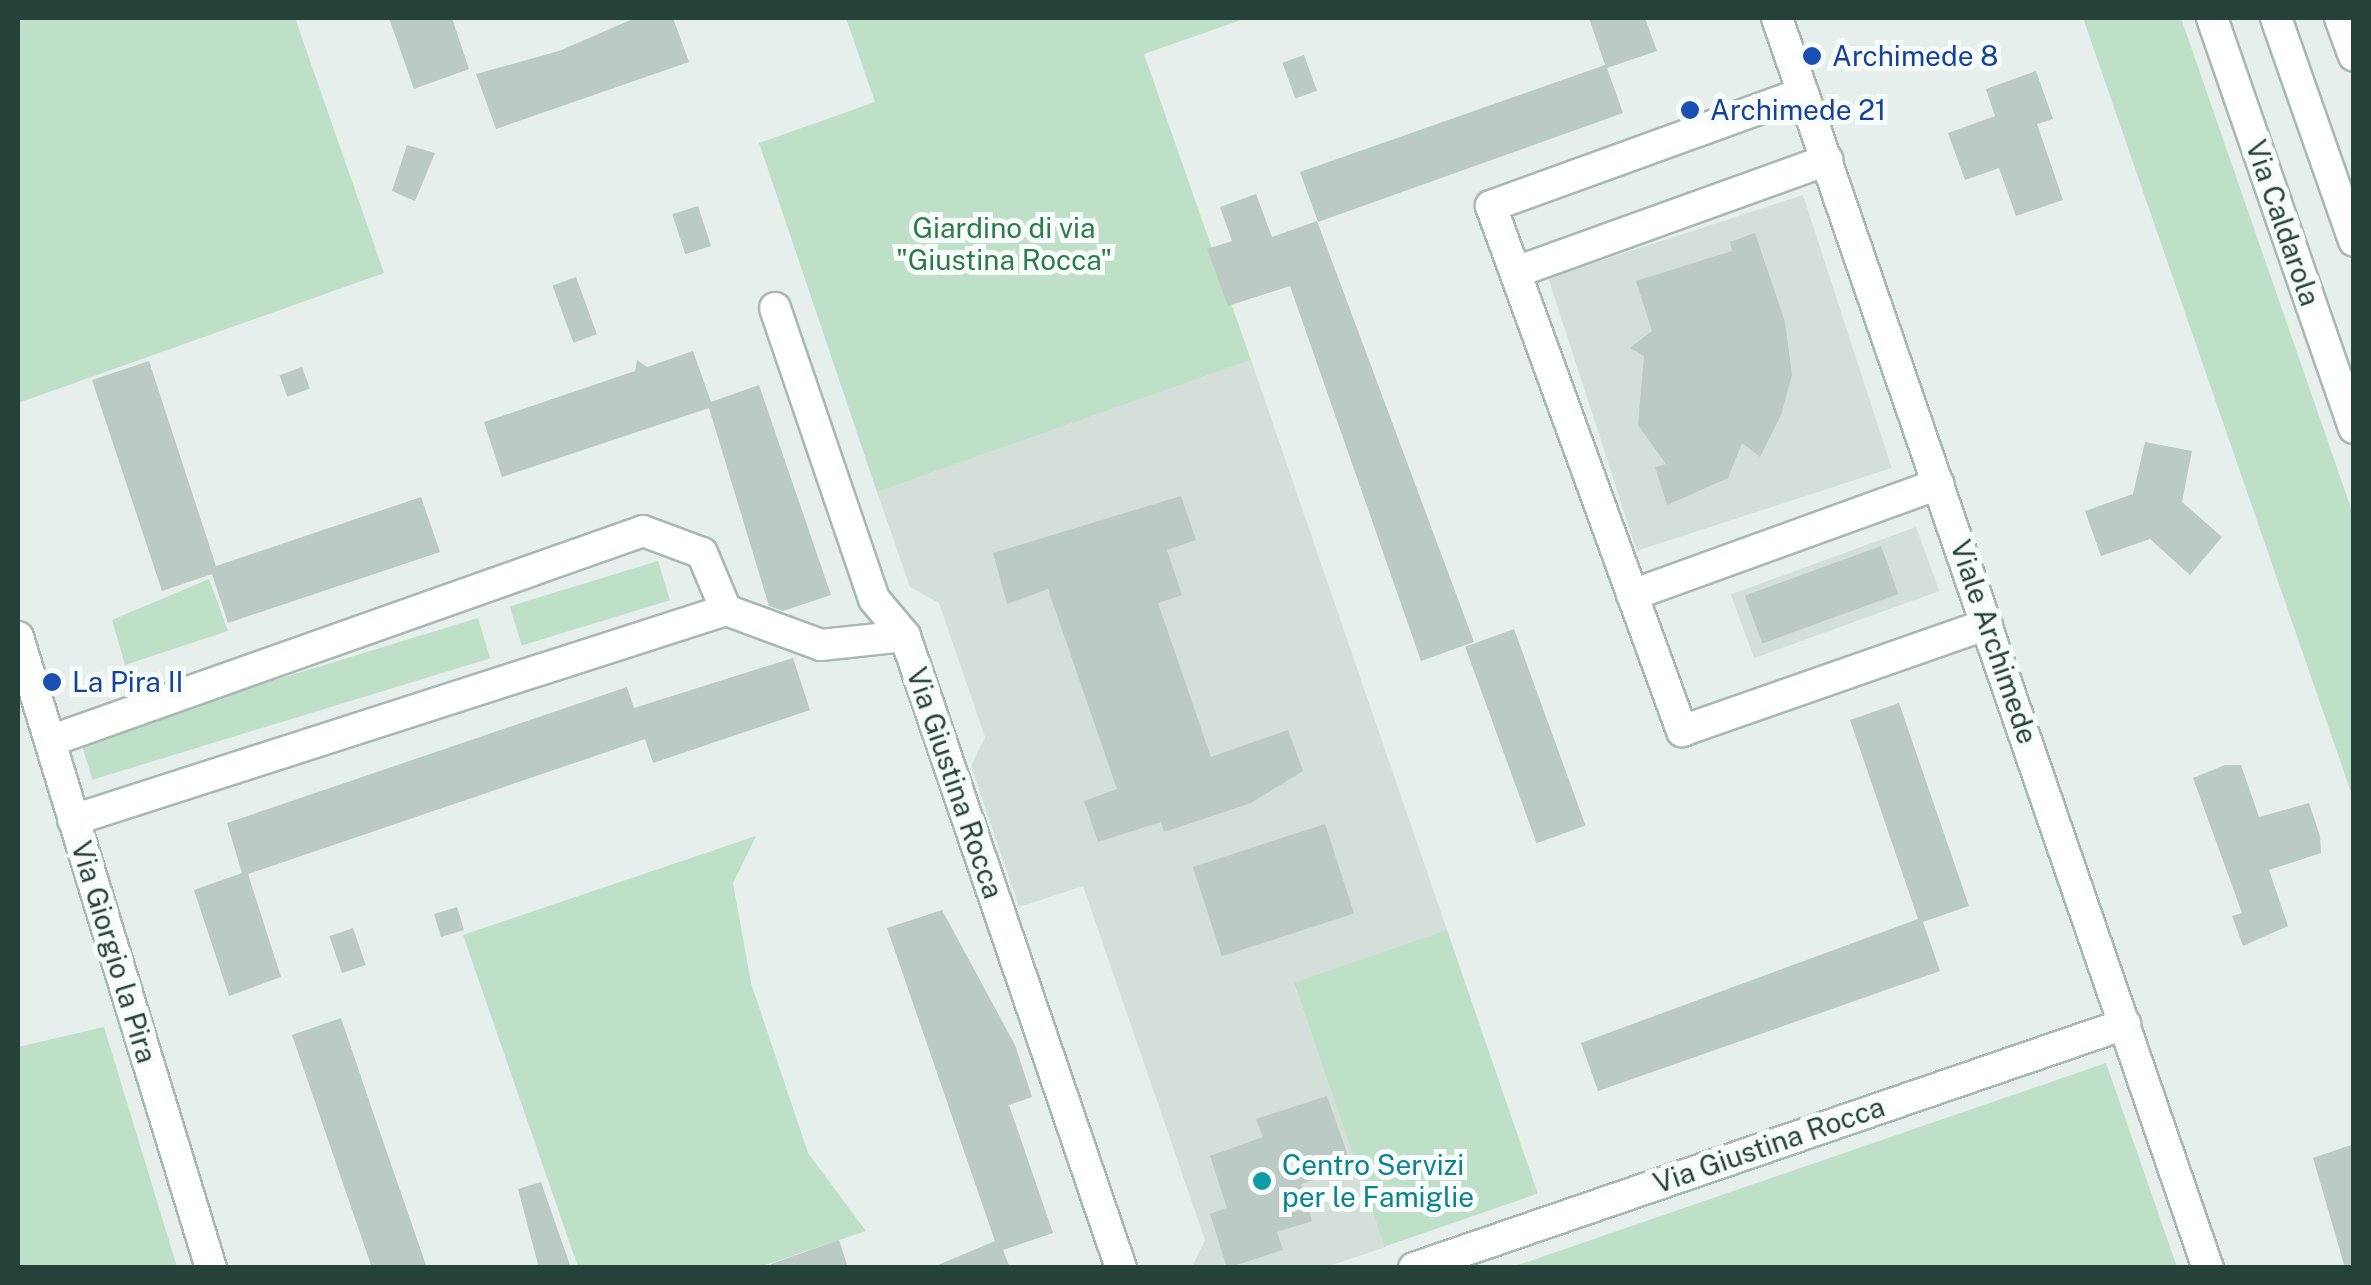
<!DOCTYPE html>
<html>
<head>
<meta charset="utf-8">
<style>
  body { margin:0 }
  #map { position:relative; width:2371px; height:1285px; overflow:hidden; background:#e6efeb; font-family:"Public Sans",sans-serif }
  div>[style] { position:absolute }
  .built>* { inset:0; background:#d4dfda; transform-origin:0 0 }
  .green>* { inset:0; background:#bfe0c8; transform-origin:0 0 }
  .building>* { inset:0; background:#bbcac4; transform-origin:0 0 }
  .roads { filter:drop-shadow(2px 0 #a8b8b2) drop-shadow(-2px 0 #a8b8b2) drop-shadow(0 2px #a8b8b2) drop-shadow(0 -2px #a8b8b2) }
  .minor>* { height:30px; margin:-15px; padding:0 15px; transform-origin:15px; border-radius:15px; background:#fff }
  .dots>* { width:28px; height:28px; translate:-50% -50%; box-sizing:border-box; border:5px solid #f7fbf9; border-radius:50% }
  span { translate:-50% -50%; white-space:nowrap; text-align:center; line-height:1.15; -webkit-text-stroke:10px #f7fbf9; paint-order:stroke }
  .transit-label { font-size:28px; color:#164399 }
  .left { translate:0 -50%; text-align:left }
  .street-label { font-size:28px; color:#24423a }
  .park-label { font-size:28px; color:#2d7a4b }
  .culture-label { font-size:28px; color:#0d838f }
  .frame { position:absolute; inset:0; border:20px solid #24423a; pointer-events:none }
</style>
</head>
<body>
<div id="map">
  <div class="built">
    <div style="left:1803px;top:195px;width:287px;height:268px;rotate:72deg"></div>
    <div style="clip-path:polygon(1251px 360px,1447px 930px,1294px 984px,1386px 1247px,1326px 1267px,1192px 1267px,1205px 1240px,1083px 886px,1019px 907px,971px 766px,985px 737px,939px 603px,910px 587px,877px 492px)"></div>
    <div style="left:1916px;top:527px;width:68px;height:197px;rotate:70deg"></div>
  </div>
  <div class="green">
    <div style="clip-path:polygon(18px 18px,295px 18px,384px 273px,18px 403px)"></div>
    <div style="clip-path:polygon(846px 18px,1247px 18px,1144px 54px,1251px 360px,877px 492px,759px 143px,875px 102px)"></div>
    <div style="clip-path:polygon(2083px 18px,2181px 18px,2353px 514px,2353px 798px)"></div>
    <div style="left:658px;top:561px;width:41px;height:155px;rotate:73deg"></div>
    <div style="clip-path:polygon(209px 579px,228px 631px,125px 665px,112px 620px)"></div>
    <div style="left:478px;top:618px;width:42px;height:416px;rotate:73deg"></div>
    <div style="clip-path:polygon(756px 836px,733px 883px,751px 983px,808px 1153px,866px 1231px,759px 1267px,578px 1267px,463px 935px)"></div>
    <div style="left:1447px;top:930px;width:279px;height:162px;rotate:71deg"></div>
    <div style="clip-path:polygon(104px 1027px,177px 1267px,18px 1267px,18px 1047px)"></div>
    <div style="clip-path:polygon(2106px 1063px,2177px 1267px,1512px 1267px)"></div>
  </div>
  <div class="building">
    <div style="clip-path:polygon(389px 18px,452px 18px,469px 69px,414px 89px)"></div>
    <div style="clip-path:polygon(635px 18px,673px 18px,689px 62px,496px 129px,476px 74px,559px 51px)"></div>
    <div style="clip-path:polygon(1589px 18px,1645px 18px,1657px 51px,1607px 68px,1623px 113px,1318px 222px,1300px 172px,1605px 65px)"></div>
    <div style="left:1304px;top:55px;width:38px;height:23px;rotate:70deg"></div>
    <div style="clip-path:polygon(2036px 71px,2053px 119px,2037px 124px,2063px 200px,2016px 216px,1999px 168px,1965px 180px,1948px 133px,1995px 116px,1986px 89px)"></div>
    <div style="clip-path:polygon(407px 145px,435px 153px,415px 201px,392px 191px)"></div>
    <div style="clip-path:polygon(1256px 194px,1272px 237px,1317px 221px,1474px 642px,1421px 661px,1290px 286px,1228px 306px,1207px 249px,1232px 241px,1220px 207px)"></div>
    <div style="left:698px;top:206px;width:42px;height:27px;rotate:72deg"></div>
    <div style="clip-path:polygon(1755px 233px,1785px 322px,1792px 375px,1781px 415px,1760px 457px,1742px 443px,1728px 478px,1667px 505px,1655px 467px,1666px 464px,1638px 425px,1644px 356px,1630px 348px,1652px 331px,1636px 281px,1732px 251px,1730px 242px)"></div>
    <div style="left:576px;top:277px;width:61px;height:25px;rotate:70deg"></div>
    <div style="clip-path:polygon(693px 351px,711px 402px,759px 385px,831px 595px,783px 611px,769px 606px,709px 408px,502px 477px,484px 422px,635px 371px,637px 360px,647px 367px)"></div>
    <div style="clip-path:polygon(149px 361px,216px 566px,421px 497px,440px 552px,228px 623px,212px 574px,162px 591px,92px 380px)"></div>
    <div style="left:302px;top:367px;width:23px;height:24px;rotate:70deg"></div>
    <div style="clip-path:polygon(2145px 442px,2192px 451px,2182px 502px,2222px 537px,2190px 575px,2150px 539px,2101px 556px,2085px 511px,2133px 494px)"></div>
    <div style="clip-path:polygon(1181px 496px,1196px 540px,1167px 550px,1182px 595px,1158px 603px,1211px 757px,1288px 730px,1303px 771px,1251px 803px,1164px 832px,1161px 822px,1098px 842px,1084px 801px,1117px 789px,1048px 589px,1007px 604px,993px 553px)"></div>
    <div style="left:1881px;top:546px;width:51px;height:145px;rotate:70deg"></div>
    <div style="left:1514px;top:629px;width:209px;height:52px;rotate:70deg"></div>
    <div style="clip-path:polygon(793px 658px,810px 710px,653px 763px,645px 739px,248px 874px,281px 977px,229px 996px,194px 890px,242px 873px,227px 823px,627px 687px,634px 708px)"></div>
    <div style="clip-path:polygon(1899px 703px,1969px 906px,1923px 922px,1940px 971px,1598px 1091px,1581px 1043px,1918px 919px,1850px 720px)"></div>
    <div style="clip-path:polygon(2225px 765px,2241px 765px,2259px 817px,2309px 803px,2320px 836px,2321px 853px,2269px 870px,2288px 926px,2243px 946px,2232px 916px,2242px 913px,2193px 778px)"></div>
    <div style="left:1325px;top:824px;width:94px;height:139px;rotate:72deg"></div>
    <div style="left:457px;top:907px;width:24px;height:24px;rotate:73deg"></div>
    <div style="clip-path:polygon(942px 910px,1015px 1045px,1032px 1097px,1009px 1105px,1053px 1233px,1003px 1250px,1010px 1268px,931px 1268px,995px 1241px,887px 928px)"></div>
    <div style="left:353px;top:928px;width:39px;height:25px;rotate:71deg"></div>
    <div style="clip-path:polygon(341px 1018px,376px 1121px,427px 1268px,372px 1268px,292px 1035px)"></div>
    <div style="clip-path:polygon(1327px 1096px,1352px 1167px,1301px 1184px,1312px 1221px,1277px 1232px,1283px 1250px,1227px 1268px,1210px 1214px,1227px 1208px,1210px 1156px,1263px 1137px,1256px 1119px)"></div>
    <div style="clip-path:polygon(2354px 1144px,2354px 1268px,2345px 1268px,2313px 1158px)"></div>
    <div style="clip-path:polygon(541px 1182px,571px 1268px,539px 1268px,518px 1189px)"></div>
    <div style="clip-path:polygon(839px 1240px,848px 1268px,772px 1268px,771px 1264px)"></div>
  </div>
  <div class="roads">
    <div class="minor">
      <div style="left:1777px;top:18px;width:1322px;rotate:70.98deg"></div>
      <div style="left:2212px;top:18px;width:434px;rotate:70.9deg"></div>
      <div style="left:2276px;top:18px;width:236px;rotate:70.7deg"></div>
      <div style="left:2340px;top:18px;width:40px;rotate:69.8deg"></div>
      <div style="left:1803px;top:93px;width:332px;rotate:160.1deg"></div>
      <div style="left:1491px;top:206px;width:559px;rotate:70.01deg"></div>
      <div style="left:1682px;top:731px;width:323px;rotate:-19.3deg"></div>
      <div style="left:1516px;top:272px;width:331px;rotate:-19.8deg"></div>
      <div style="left:775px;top:308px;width:307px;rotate:71.2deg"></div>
      <div style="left:874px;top:599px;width:48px;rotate:50deg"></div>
      <div style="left:905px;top:636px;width:668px;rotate:71.13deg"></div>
      <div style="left:1632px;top:595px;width:326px;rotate:-19.9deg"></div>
      <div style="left:18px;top:637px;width:660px;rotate:72.99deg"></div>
      <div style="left:50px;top:741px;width:629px;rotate:-19.5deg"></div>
      <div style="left:643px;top:531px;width:63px;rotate:20.4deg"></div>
      <div style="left:702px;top:553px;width:62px;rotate:67.2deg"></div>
      <div style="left:73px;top:820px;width:686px;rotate:-17.83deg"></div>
      <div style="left:726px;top:610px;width:101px;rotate:20.2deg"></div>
      <div style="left:821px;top:645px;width:84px;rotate:-6.1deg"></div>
      <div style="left:1414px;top:1268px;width:752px;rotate:-18.94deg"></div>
    </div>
  </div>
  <div class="dots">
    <div style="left:1812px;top:56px;background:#1a4fb4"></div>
    <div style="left:1690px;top:110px;background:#1a4fb4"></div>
    <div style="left:52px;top:682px;background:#1a4fb4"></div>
    <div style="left:1262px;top:1181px;background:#0f9aa8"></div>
  </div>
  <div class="transit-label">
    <span class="left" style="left:1832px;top:56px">Archimede 8</span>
    <span class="left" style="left:1710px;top:110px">Archimede 21</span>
    <span class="left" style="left:72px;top:682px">La Pira II</span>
  </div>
  <div class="street-label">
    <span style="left:2283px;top:223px;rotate:71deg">Via Caldarola</span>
    <span style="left:1994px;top:642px;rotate:71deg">Viale Archimede</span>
    <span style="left:955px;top:783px;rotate:71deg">Via Giustina Rocca</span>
    <span style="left:114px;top:952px;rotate:73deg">Via Giorgio la Pira</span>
    <span style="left:1769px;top:1145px;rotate:-19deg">Via Giustina Rocca</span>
  </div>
  <div class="park-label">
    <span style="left:1004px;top:244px">Giardino di via<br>"Giustina Rocca"</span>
  </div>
  <div class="culture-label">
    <span class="left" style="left:1282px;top:1181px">Centro Servizi<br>per le Famiglie</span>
  </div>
  <div class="frame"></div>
</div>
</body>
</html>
